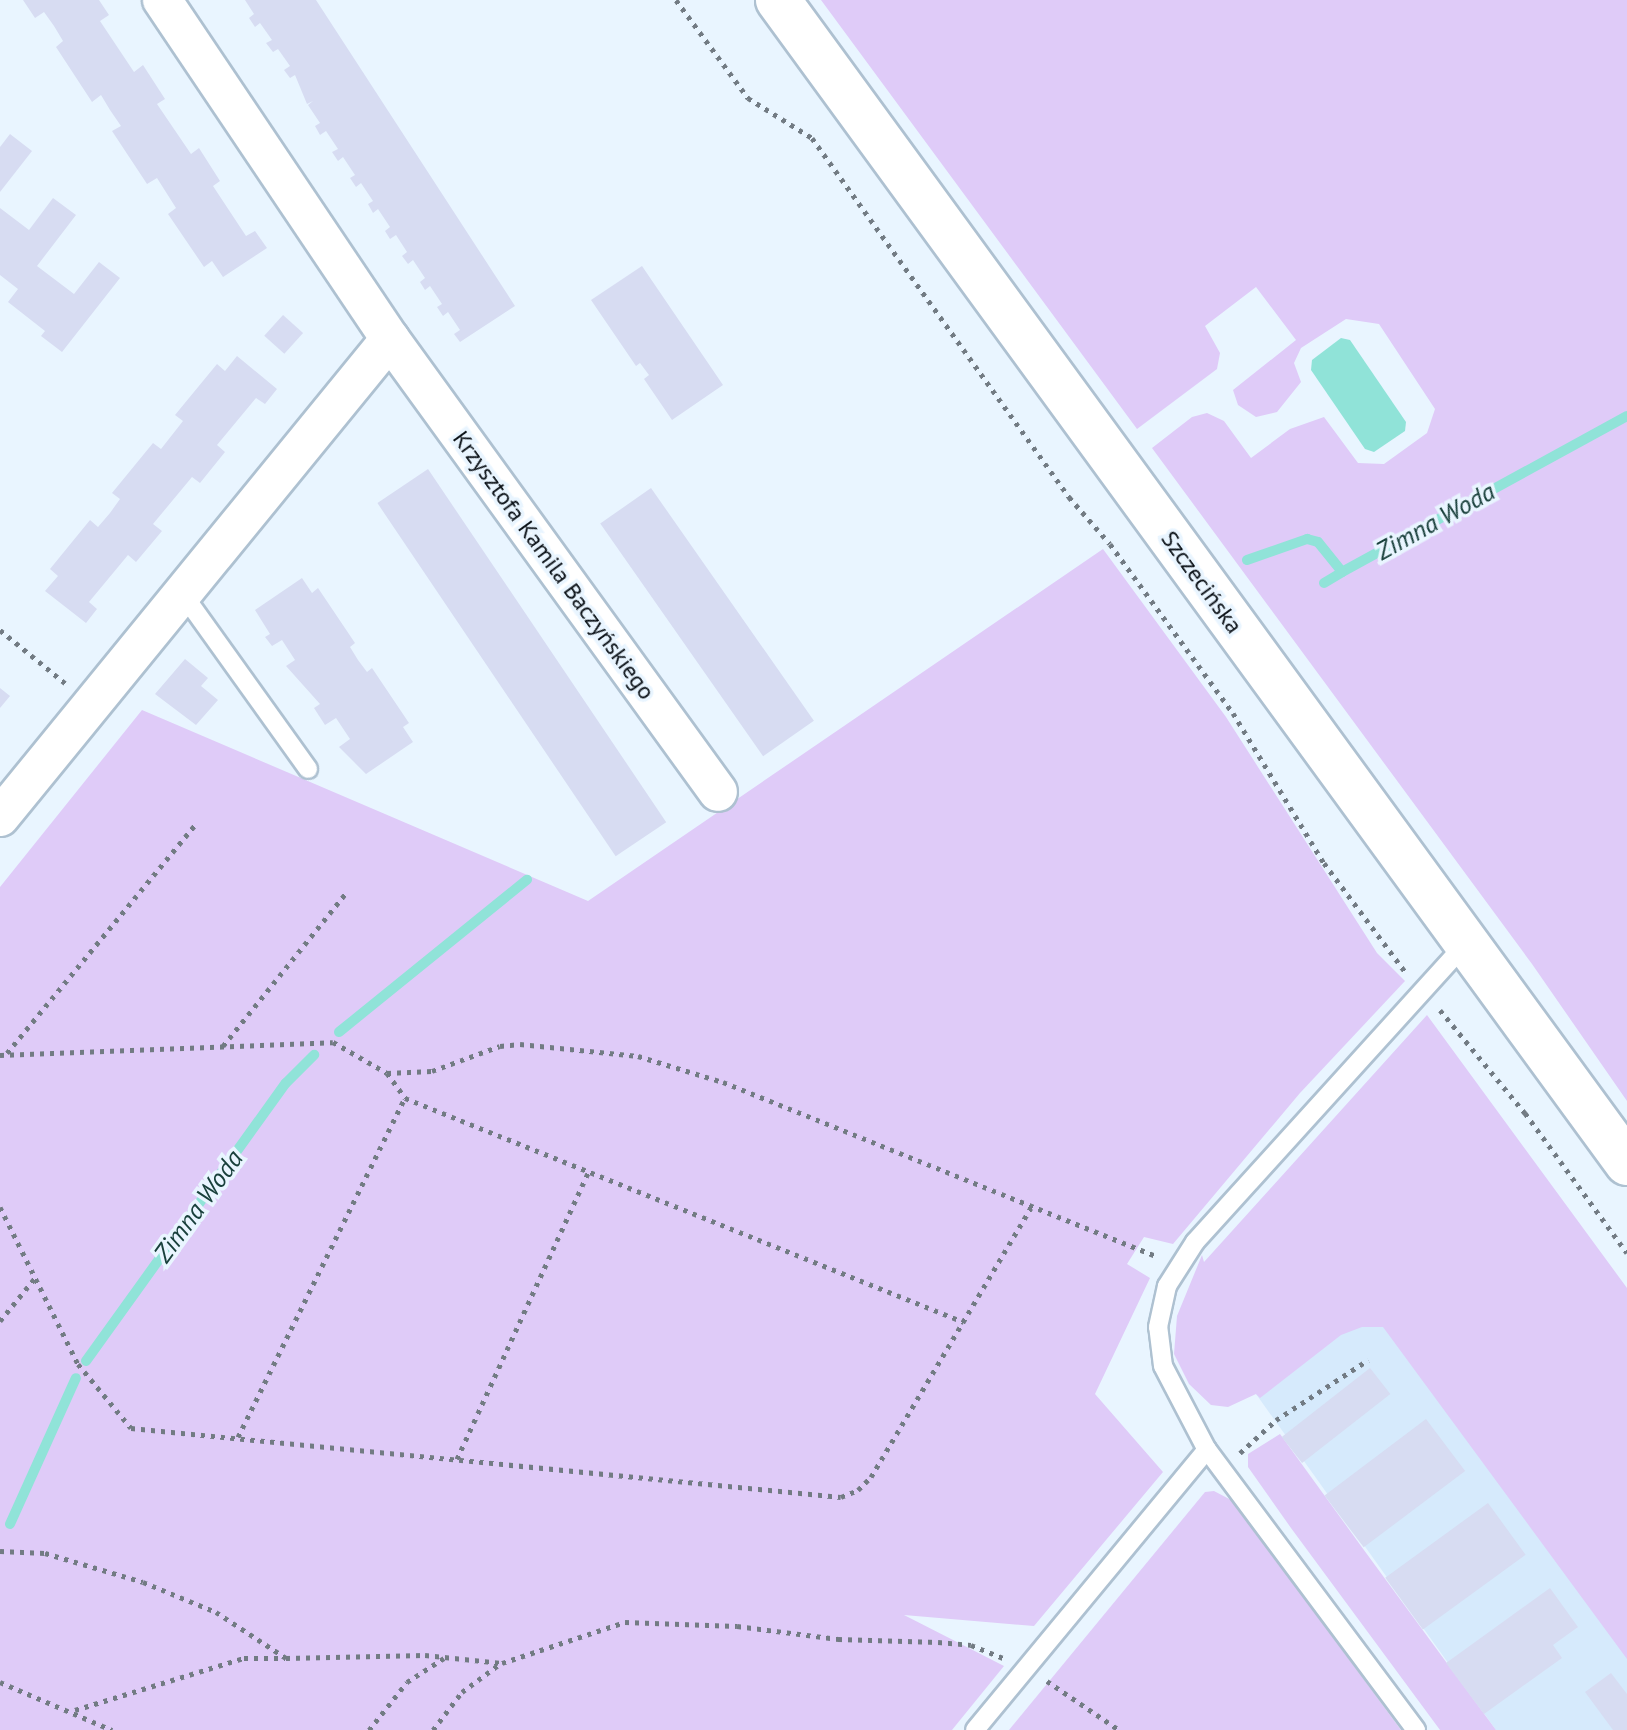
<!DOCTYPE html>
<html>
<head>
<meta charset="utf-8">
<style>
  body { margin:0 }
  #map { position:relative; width:1627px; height:1730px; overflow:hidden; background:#e9f5ff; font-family:"PT Sans",sans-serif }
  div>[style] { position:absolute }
  .built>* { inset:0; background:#d6eafc }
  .green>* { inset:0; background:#dfcbf8 }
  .water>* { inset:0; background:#90e3d8 }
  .stream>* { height:10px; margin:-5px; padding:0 5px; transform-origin:5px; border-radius:5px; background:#90e3d8 }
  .building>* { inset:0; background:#d7dcf2; transform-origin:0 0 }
  .path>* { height:5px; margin-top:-2.5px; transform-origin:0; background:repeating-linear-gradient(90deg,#727b83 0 4px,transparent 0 10px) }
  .roads { filter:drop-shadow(2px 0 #aec1d1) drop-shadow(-2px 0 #aec1d1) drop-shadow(0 2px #aec1d1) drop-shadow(0 -2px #aec1d1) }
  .lane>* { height:18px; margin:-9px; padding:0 9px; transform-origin:9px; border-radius:9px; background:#fff }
  .street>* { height:38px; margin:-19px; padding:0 19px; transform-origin:19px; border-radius:19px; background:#fff }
  .primary>* { height:44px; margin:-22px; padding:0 22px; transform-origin:22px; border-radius:22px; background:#fff }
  span { translate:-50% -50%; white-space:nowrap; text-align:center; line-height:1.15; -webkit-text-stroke:7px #e9f5ff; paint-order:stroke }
  .street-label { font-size:24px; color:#090f15 }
  .water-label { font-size:26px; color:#19403c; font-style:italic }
</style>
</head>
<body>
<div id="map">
  <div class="built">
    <div style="clip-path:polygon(1395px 1288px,1627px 1589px,1627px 1730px,1496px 1730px,1256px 1394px)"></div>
  </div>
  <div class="green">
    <div style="clip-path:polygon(821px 0,1627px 0,1627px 1101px,1532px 964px,1152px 448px,1192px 417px,1207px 413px,1224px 421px,1251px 458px,1290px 429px,1324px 417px,1358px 463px,1384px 464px,1427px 433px,1435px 409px,1379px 324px,1346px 319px,1301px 348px,1294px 363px,1301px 382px,1277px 412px,1256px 417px,1238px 405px,1233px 390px,1296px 340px,1256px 287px,1205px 326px,1220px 353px,1217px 369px,1137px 429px)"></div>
    <div style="clip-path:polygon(1103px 549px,1226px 717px,1377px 953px,1405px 981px,1300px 1093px,1173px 1244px,1144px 1237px,1127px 1264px,1150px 1278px,1095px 1394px,1163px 1472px,1034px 1626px,904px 1615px,1004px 1666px,952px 1730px,0 1730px,0 887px,142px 710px,588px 901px)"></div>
    <div style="clip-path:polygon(1427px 1015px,1627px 1288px,1627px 1659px,1383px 1327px,1362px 1327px,1341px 1335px,1260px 1398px,1256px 1394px,1228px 1407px,1211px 1405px,1189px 1384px,1174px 1354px,1177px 1316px,1202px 1255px,1204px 1262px)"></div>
    <div style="clip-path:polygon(1280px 1434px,1361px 1546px,1496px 1730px,1440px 1730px,1291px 1528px,1248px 1467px,1248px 1454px)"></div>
    <div style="clip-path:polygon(1214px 1491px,1233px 1501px,1401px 1730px,1009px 1730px,1205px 1492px)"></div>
  </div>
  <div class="water">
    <div style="clip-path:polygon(1341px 338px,1350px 340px,1406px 422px,1405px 431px,1374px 452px,1365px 449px,1311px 370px,1312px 360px)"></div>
  </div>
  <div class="stream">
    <div style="left:1247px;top:560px;width:64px;rotate:-19.3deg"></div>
    <div style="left:1307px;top:539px;width:11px;rotate:15deg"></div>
    <div style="left:1318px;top:542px;width:38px;rotate:51deg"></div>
    <div style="left:1342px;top:572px;width:325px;rotate:-28.7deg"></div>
    <div style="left:1324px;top:583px;width:21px;rotate:-31deg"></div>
    <div style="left:339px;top:1032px;width:242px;rotate:-39deg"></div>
    <div style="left:86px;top:1361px;width:342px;rotate:-54.3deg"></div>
    <div style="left:286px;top:1083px;width:40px;rotate:-45deg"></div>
    <div style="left:10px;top:1524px;width:160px;rotate:-65.7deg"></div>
  </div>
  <div class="building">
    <div style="clip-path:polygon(23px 0,99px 0,109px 15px,100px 21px,134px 72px,143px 65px,165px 99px,157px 104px,191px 154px,199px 148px,220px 181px,213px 186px,246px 236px,255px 231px,267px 248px,223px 277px,212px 261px,204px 267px,168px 214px,176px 208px,157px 178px,147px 184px,112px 131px,121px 126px,110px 110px,101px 95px,92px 102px,56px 47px,63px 41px,54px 26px,44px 12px,35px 18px)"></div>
    <div style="clip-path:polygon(245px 0,316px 0,515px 306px,460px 342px,454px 334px,460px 330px,448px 312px,443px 316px,437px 307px,442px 304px,430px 286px,425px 290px,420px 282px,425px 278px,413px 260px,408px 264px,402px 256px,407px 252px,396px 235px,390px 239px,385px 231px,390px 227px,378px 209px,373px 213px,368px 204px,373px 201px,361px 183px,356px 187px,350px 178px,355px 175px,343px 157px,338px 161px,332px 152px,338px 149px,326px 131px,320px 135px,315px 126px,320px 123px,308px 105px,313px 101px,307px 104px,295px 75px,290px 78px,284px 70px,290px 66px,278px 49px,273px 52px,266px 43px,272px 40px,260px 23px,255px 27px,249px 18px,254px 14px)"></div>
    <div style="clip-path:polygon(10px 134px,32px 151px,0 192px,0 147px)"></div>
    <div style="clip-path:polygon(53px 198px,76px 215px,37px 266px,74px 294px,99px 262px,120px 278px,62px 352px,41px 336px,45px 331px,8px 302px,18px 289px,0 275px,0 208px,29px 230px)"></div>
    <div style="clip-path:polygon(642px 266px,723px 385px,672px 420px,644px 379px,649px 375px,640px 363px,636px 366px,591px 300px)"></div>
    <div style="left:283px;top:315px;width:27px;height:28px;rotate:42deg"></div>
    <div style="clip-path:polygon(237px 356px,277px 389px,265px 404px,256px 398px,217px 445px,225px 452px,200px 483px,192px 477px,153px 524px,162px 531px,136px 562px,128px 555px,89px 602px,97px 609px,86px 623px,45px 591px,58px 576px,50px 569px,90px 520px,98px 527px,110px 513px,120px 499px,112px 493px,153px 443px,161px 449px,183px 421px,175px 415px,217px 364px,225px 371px)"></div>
    <div style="left:428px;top:469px;width:426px;height:61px;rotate:56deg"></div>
    <div style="left:651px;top:488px;width:284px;height:62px;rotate:55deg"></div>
    <div style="clip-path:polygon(302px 578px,312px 593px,318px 588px,355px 643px,350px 647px,358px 660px,367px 672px,372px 668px,409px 723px,403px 727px,413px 742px,366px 774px,339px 747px,350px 739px,336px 718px,325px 725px,314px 708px,320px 704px,286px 666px,295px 660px,282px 640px,272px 646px,265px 637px,270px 634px,255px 610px)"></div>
    <div style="clip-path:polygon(185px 659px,208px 678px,201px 686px,218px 700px,196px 725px,155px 694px)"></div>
    <div style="clip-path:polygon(0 688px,10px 696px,0 708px)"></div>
    <div style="left:1370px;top:1368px;width:33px;height:112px;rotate:52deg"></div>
    <div style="left:1426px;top:1419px;width:65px;height:127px;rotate:53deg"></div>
    <div style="left:1488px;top:1503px;width:64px;height:127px;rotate:54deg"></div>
    <div style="clip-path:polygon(1550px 1588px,1578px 1627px,1553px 1645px,1562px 1658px,1484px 1714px,1446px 1663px)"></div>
    <div style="clip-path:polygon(1611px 1673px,1627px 1694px,1627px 1730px,1613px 1730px,1585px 1692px)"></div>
  </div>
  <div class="path">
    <div style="left:676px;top:0;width:122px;rotate:53.7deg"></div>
    <div style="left:748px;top:98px;width:75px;rotate:32deg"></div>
    <div style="left:812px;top:138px;width:442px;rotate:54.4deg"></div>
    <div style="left:1069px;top:497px;width:62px;rotate:48.9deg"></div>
    <div style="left:1110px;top:544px;width:209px;rotate:54deg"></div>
    <div style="left:1233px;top:713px;width:175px;rotate:58.8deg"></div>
    <div style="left:1324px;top:863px;width:137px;rotate:53.3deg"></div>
    <div style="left:0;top:630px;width:84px;rotate:39.2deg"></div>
    <div style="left:1440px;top:1010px;width:134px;rotate:50.5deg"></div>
    <div style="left:1525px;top:1113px;width:173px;rotate:53.9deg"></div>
    <div style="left:223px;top:1046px;width:195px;rotate:-51.2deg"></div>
    <div style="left:7px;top:1053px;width:296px;rotate:-50.5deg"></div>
    <div style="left:0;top:1055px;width:333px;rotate:-2.2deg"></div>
    <div style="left:333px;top:1042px;width:62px;rotate:29.9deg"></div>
    <div style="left:387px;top:1073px;width:45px;rotate:-2.5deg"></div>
    <div style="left:432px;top:1071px;width:72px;rotate:-20.2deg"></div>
    <div style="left:500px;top:1046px;width:20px;rotate:-6deg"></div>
    <div style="left:520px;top:1044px;width:119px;rotate:5.8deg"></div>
    <div style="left:638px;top:1056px;width:89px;rotate:17deg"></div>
    <div style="left:723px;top:1082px;width:467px;rotate:21.9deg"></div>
    <div style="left:387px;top:1073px;width:31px;rotate:54deg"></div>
    <div style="left:405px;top:1098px;width:602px;rotate:21.84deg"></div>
    <div style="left:0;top:1207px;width:175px;rotate:63.6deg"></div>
    <div style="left:78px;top:1364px;width:83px;rotate:50.4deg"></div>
    <div style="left:131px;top:1428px;width:713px;rotate:5.55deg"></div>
    <div style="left:841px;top:1497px;width:18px;rotate:-22deg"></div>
    <div style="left:858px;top:1490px;width:18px;rotate:-45deg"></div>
    <div style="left:871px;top:1477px;width:313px;rotate:-59.3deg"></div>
    <div style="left:0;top:1321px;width:55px;rotate:-50.9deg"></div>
    <div style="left:238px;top:1437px;width:378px;rotate:-63.8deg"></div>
    <div style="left:1240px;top:1453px;width:49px;rotate:-42.5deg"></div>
    <div style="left:1276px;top:1420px;width:110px;rotate:-33.1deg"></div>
    <div style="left:457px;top:1459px;width:319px;rotate:-65.4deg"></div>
    <div style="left:0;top:1551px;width:45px;rotate:2.5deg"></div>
    <div style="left:45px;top:1553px;width:102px;rotate:16.5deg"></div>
    <div style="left:143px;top:1582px;width:79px;rotate:22.3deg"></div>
    <div style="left:216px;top:1612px;width:84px;rotate:33.3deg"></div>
    <div style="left:286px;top:1658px;width:139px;rotate:-1.2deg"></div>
    <div style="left:425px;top:1655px;width:77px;rotate:5.9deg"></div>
    <div style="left:502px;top:1663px;width:130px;rotate:-18.4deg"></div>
    <div style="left:625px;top:1622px;width:112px;rotate:2deg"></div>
    <div style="left:737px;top:1626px;width:102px;rotate:7.3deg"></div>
    <div style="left:838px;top:1639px;width:100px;rotate:1.7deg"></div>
    <div style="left:938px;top:1642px;width:33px;rotate:5deg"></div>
    <div style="left:971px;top:1645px;width:35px;rotate:22deg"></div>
    <div style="left:1047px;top:1681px;width:87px;rotate:34.2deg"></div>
    <div style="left:0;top:1682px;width:122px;rotate:23.2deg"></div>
    <div style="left:75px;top:1710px;width:177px;rotate:-17.1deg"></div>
    <div style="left:244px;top:1658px;width:41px"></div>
    <div style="left:369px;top:1730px;width:61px;rotate:-51.6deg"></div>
    <div style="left:407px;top:1682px;width:44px;rotate:-33deg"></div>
    <div style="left:433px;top:1730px;width:48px;rotate:-52.7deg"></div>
    <div style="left:462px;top:1692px;width:49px;rotate:-36.6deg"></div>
  </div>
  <div class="roads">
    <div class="lane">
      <div style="left:180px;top:590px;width:220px;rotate:54.4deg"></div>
      <div style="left:975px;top:1730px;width:364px;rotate:-50.4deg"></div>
      <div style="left:1416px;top:1730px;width:349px;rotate:-126.7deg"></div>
      <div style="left:1207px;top:1450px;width:95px;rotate:-117.6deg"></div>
      <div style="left:1163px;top:1366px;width:39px;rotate:-97deg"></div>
      <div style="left:1158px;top:1327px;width:42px;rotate:-77.6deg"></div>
      <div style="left:1167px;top:1286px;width:52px;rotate:-57.5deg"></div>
      <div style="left:1195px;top:1242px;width:404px;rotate:-47.8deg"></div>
    </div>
    <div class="street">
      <div style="left:390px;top:339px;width:559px;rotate:54.09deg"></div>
      <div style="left:0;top:817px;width:617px;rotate:-50.79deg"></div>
      <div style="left:390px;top:339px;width:409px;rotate:-123.9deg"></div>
    </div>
    <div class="primary">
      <div style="left:778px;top:0;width:1440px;rotate:53.87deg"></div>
    </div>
  </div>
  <div class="street-label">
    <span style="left:554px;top:565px;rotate:54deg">Krzysztofa Kamila Baczyńskiego</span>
    <span style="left:1202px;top:582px;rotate:54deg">Szczecińska</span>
  </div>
  <div class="water-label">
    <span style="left:1435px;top:521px;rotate:-29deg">Zimna Woda</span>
    <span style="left:198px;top:1206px;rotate:-54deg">Zimna Woda</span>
  </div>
</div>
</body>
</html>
